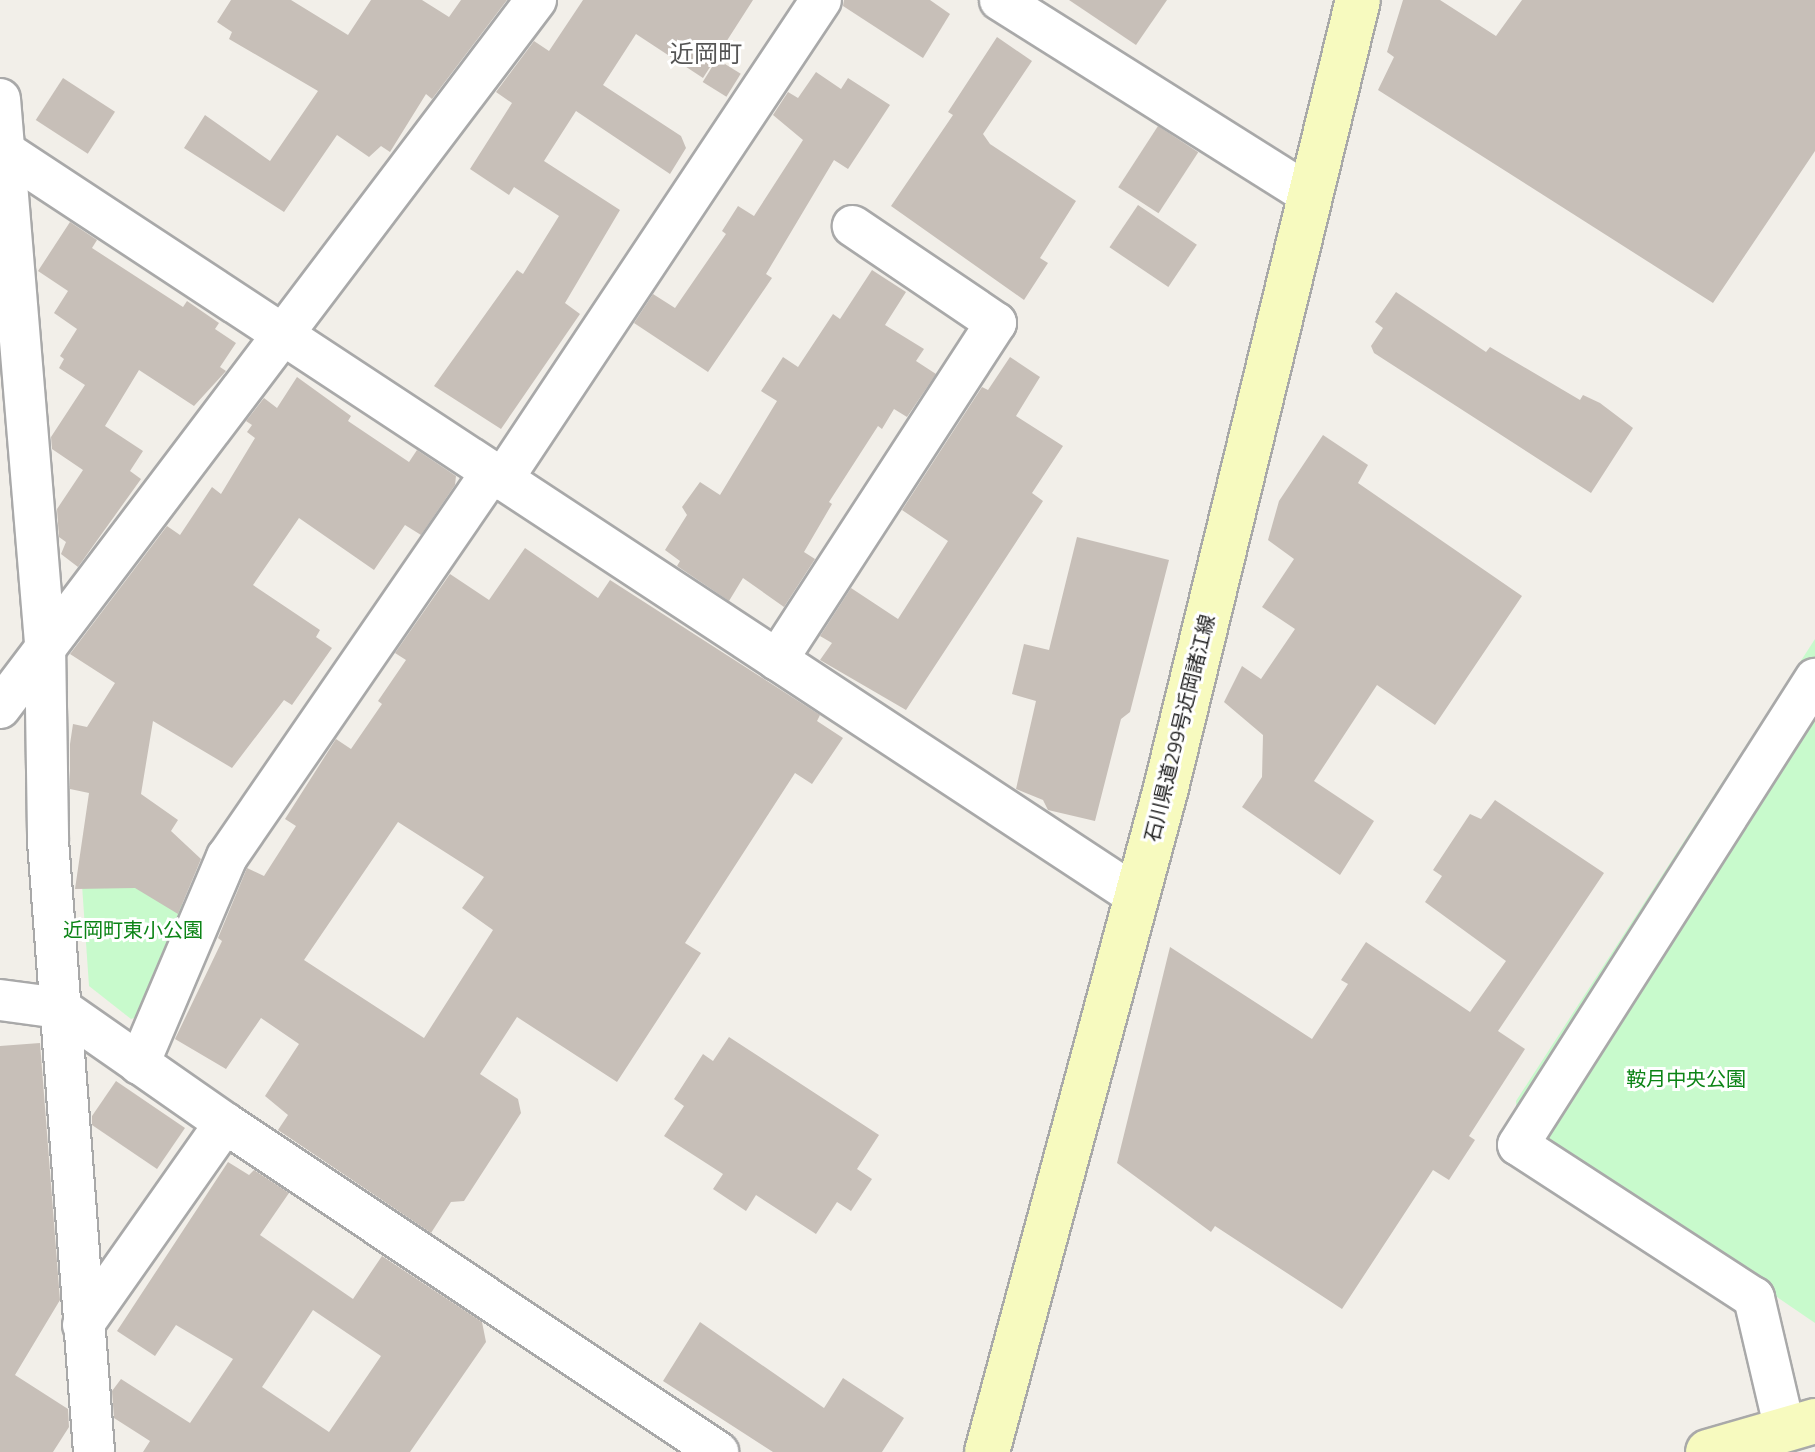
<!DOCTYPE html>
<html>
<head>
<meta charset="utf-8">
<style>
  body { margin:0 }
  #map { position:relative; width:1815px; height:1452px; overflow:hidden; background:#f2efe9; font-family:"Titillium Web","Noto Sans JP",sans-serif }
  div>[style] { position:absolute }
  .park>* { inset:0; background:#c8facc }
  .building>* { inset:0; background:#c7bfb8; transform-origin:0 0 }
  .roads { filter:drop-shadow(2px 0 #a9a9a9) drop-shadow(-2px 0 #a9a9a9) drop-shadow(0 2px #a9a9a9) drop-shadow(0 -2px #a9a9a9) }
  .street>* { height:40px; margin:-20px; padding:0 20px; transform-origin:20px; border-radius:20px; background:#fff }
  .secondary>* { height:44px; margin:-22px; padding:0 22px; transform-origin:22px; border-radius:22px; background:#f7fabf }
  span { translate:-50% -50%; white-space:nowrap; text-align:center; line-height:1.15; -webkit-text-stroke:6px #fff; paint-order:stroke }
  .street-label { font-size:20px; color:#222 }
  .park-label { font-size:20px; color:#0c8416 }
  .quarter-label { font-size:24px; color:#555 }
</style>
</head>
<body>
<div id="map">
  <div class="park">
    <div style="clip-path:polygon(1815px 639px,1815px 1323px,1517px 1119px,1516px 1101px)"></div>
    <div style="clip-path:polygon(150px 880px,190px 910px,154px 1011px,131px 1019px,89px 986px,82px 885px)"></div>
  </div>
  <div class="building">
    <div style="clip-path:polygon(231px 0,291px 0,348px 35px,371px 0,422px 0,449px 17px,461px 0,507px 0,432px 99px,426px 94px,390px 152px,381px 146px,369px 157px,337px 135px,284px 212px,184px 148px,205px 115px,270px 161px,318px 91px,229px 39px,232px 32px,217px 22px)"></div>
    <div style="clip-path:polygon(583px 0,753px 0,703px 78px,636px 34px,603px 85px,681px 136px,686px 148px,670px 174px,576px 111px,544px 161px,620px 210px,565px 303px,580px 314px,501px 429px,434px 386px,517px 270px,523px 274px,559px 216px,514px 187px,509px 195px,470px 169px,512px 103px,496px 92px,534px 41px,549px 51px)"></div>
    <div style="clip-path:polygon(844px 0,930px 0,950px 14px,923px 58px,843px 6px)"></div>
    <div style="clip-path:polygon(1069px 0,1167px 0,1136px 45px)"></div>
    <div style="clip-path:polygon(1403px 0,1440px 0,1496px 36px,1522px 0,1815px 0,1815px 151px,1713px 303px,1378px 90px,1394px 57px,1387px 52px)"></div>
    <div style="clip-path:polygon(997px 37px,1032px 61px,983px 134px,990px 144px,1076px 201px,1040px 258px,1048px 263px,1024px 300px,891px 206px,953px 115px,948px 112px)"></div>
    <div style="left:717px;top:59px;width:28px;height:27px;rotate:32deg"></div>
    <div style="clip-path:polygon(816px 72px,841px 89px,848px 78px,890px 105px,848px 169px,834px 160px,766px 274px,772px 278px,708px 372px,634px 323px,653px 294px,675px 308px,726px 234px,722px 231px,738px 206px,754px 216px,803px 140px,773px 115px,788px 92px,798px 98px)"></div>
    <div style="left:63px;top:78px;width:62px;height:50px;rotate:33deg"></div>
    <div style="left:1158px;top:126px;width:48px;height:73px;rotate:33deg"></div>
    <div style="left:1138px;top:205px;width:71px;height:51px;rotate:34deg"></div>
    <div style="clip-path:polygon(70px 222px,97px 240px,92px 248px,183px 307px,187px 301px,219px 323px,215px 329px,236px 343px,220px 367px,226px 371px,194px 406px,139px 370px,105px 426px,143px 451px,130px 471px,141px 479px,78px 567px,61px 554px,66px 542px,59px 537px,57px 509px,83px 470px,52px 449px,51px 437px,85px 385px,59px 368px,64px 359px,60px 356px,77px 329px,54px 313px,68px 291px,38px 271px)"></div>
    <div style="clip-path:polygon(872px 270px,906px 292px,885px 325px,924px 349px,916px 361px,936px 374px,907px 417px,894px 409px,882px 429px,878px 426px,829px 502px,832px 504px,804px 552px,815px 559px,784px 607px,743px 578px,729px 601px,677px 566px,680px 561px,665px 550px,687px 515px,682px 507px,700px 482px,720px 495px,777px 401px,761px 391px,783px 357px,798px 367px,833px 314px,840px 319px)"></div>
    <div style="clip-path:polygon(1396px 292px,1486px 352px,1490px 347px,1580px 400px,1583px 395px,1600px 403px,1633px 428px,1591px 493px,1374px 353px,1371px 346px,1383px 328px,1375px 322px)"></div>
    <div style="clip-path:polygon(1010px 357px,1040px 377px,1016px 416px,1063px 446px,1032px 493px,1043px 501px,906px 710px,820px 660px,832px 643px,820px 636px,851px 588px,898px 619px,948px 541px,902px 510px,982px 387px,988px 390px)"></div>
    <div style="clip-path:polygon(297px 377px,351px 416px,348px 421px,409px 462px,417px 450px,456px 476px,455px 485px,421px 535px,405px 525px,374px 570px,299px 518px,253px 585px,320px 630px,316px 637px,332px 648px,292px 705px,284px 700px,232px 768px,153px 721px,141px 794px,178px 820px,171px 831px,201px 859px,178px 914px,135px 888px,75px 889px,89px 793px,70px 789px,70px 744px,73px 724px,87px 727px,115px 683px,70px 654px,167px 526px,180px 535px,212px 487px,221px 494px,255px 438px,247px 432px,252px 425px,246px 421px,264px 398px,277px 408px)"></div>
    <div style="clip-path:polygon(1323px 435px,1368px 465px,1358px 483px,1522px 596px,1435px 725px,1377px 685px,1314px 781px,1374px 821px,1340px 875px,1242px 807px,1262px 777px,1263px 735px,1224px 702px,1242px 666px,1261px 679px,1295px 629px,1262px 607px,1294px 559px,1268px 540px,1279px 501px)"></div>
    <div style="clip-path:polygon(1077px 537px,1169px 560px,1130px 712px,1121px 719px,1095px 821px,1048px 810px,1043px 800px,1016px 789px,1036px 701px,1012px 694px,1024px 644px,1049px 650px)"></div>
    <div style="clip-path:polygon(evenodd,525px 548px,598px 598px,610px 580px,820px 715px,817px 721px,843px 738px,812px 784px,795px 773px,685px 943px,701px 953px,617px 1082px,517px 1017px,480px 1074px,518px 1099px,521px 1113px,464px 1201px,451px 1202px,431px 1233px,278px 1130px,288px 1115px,265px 1096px,299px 1044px,261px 1018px,226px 1069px,175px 1039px,222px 941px,218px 938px,247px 868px,264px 876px,296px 826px,285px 819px,336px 739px,351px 749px,382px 704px,378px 701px,406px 660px,395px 653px,450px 574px,489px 600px,525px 548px,398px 822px,484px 877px,462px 908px,493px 930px,424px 1038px,304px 960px,398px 822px)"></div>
    <div style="clip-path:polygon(1495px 800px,1604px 873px,1498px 1031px,1525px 1049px,1469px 1136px,1475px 1140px,1449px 1180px,1433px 1170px,1342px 1309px,1215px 1226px,1211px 1232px,1117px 1163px,1170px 947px,1312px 1039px,1348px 984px,1341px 980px,1366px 942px,1470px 1012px,1506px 961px,1425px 902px,1442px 876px,1433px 870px,1470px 814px,1481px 819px)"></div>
    <div style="clip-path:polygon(729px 1037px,879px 1135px,857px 1169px,872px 1179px,851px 1211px,837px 1202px,816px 1234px,756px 1195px,746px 1211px,713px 1189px,723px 1174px,664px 1136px,684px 1106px,674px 1099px,703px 1054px,713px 1061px)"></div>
    <div style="clip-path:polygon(40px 1043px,60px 1300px,15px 1375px,68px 1409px,69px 1427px,53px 1452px,0 1452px,0 1046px)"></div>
    <div style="clip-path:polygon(116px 1081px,185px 1128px,157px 1169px,92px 1125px,92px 1116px)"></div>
    <div style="clip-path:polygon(evenodd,228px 1162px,249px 1175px,254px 1170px,289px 1193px,260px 1235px,353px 1299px,382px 1256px,482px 1322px,486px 1342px,410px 1452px,143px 1452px,150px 1441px,114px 1418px,112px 1391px,121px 1379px,190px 1423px,233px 1359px,176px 1325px,155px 1356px,117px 1331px,228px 1162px,313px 1310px,381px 1356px,329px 1432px,262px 1387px,313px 1310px)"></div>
    <div style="clip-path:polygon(700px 1322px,824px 1408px,843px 1378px,904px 1418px,882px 1452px,773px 1452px,663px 1381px)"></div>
  </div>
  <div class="roads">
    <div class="street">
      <div style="left:1000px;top:0;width:366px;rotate:32.2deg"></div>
      <div style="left:0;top:99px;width:546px;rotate:85.27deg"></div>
      <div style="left:45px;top:643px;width:198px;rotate:89.1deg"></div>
      <div style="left:48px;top:841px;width:613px;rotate:85.69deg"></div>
      <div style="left:7px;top:153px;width:1350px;rotate:33.34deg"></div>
      <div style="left:502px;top:480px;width:576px;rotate:-56.39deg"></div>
      <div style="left:777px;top:660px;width:402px;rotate:-57deg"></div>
      <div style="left:996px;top:323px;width:173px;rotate:-145.9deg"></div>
      <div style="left:0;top:708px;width:888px;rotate:-52.87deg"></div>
      <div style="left:0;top:1000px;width:61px;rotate:7.6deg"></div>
      <div style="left:60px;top:1008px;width:201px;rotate:34.9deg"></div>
      <div style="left:139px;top:1064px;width:225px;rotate:-67deg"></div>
      <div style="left:227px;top:857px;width:466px;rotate:-55.5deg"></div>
      <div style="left:83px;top:1325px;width:247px;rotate:-54.9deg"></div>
      <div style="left:225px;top:1123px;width:593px;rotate:33.72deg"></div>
      <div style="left:1785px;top:1430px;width:136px;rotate:-103.2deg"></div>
      <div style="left:1754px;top:1298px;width:281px;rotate:-147deg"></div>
      <div style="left:1518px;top:1145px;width:553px;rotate:-57.49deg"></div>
    </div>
    <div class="secondary">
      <div style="left:987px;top:1452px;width:688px;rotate:-74.91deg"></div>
      <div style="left:1166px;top:788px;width:811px;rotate:-76.31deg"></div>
      <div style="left:1708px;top:1452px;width:111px;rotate:-16.2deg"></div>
    </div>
  </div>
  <div class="street-label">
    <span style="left:1179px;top:728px;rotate:-76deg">石川県道299号近岡諸江線</span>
  </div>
  <div class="park-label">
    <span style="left:133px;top:929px">近岡町東小公園</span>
    <span style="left:1686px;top:1078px">鞍月中央公園</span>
  </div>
  <div class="quarter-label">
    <span style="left:706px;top:54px">近岡町</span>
  </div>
</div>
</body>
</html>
